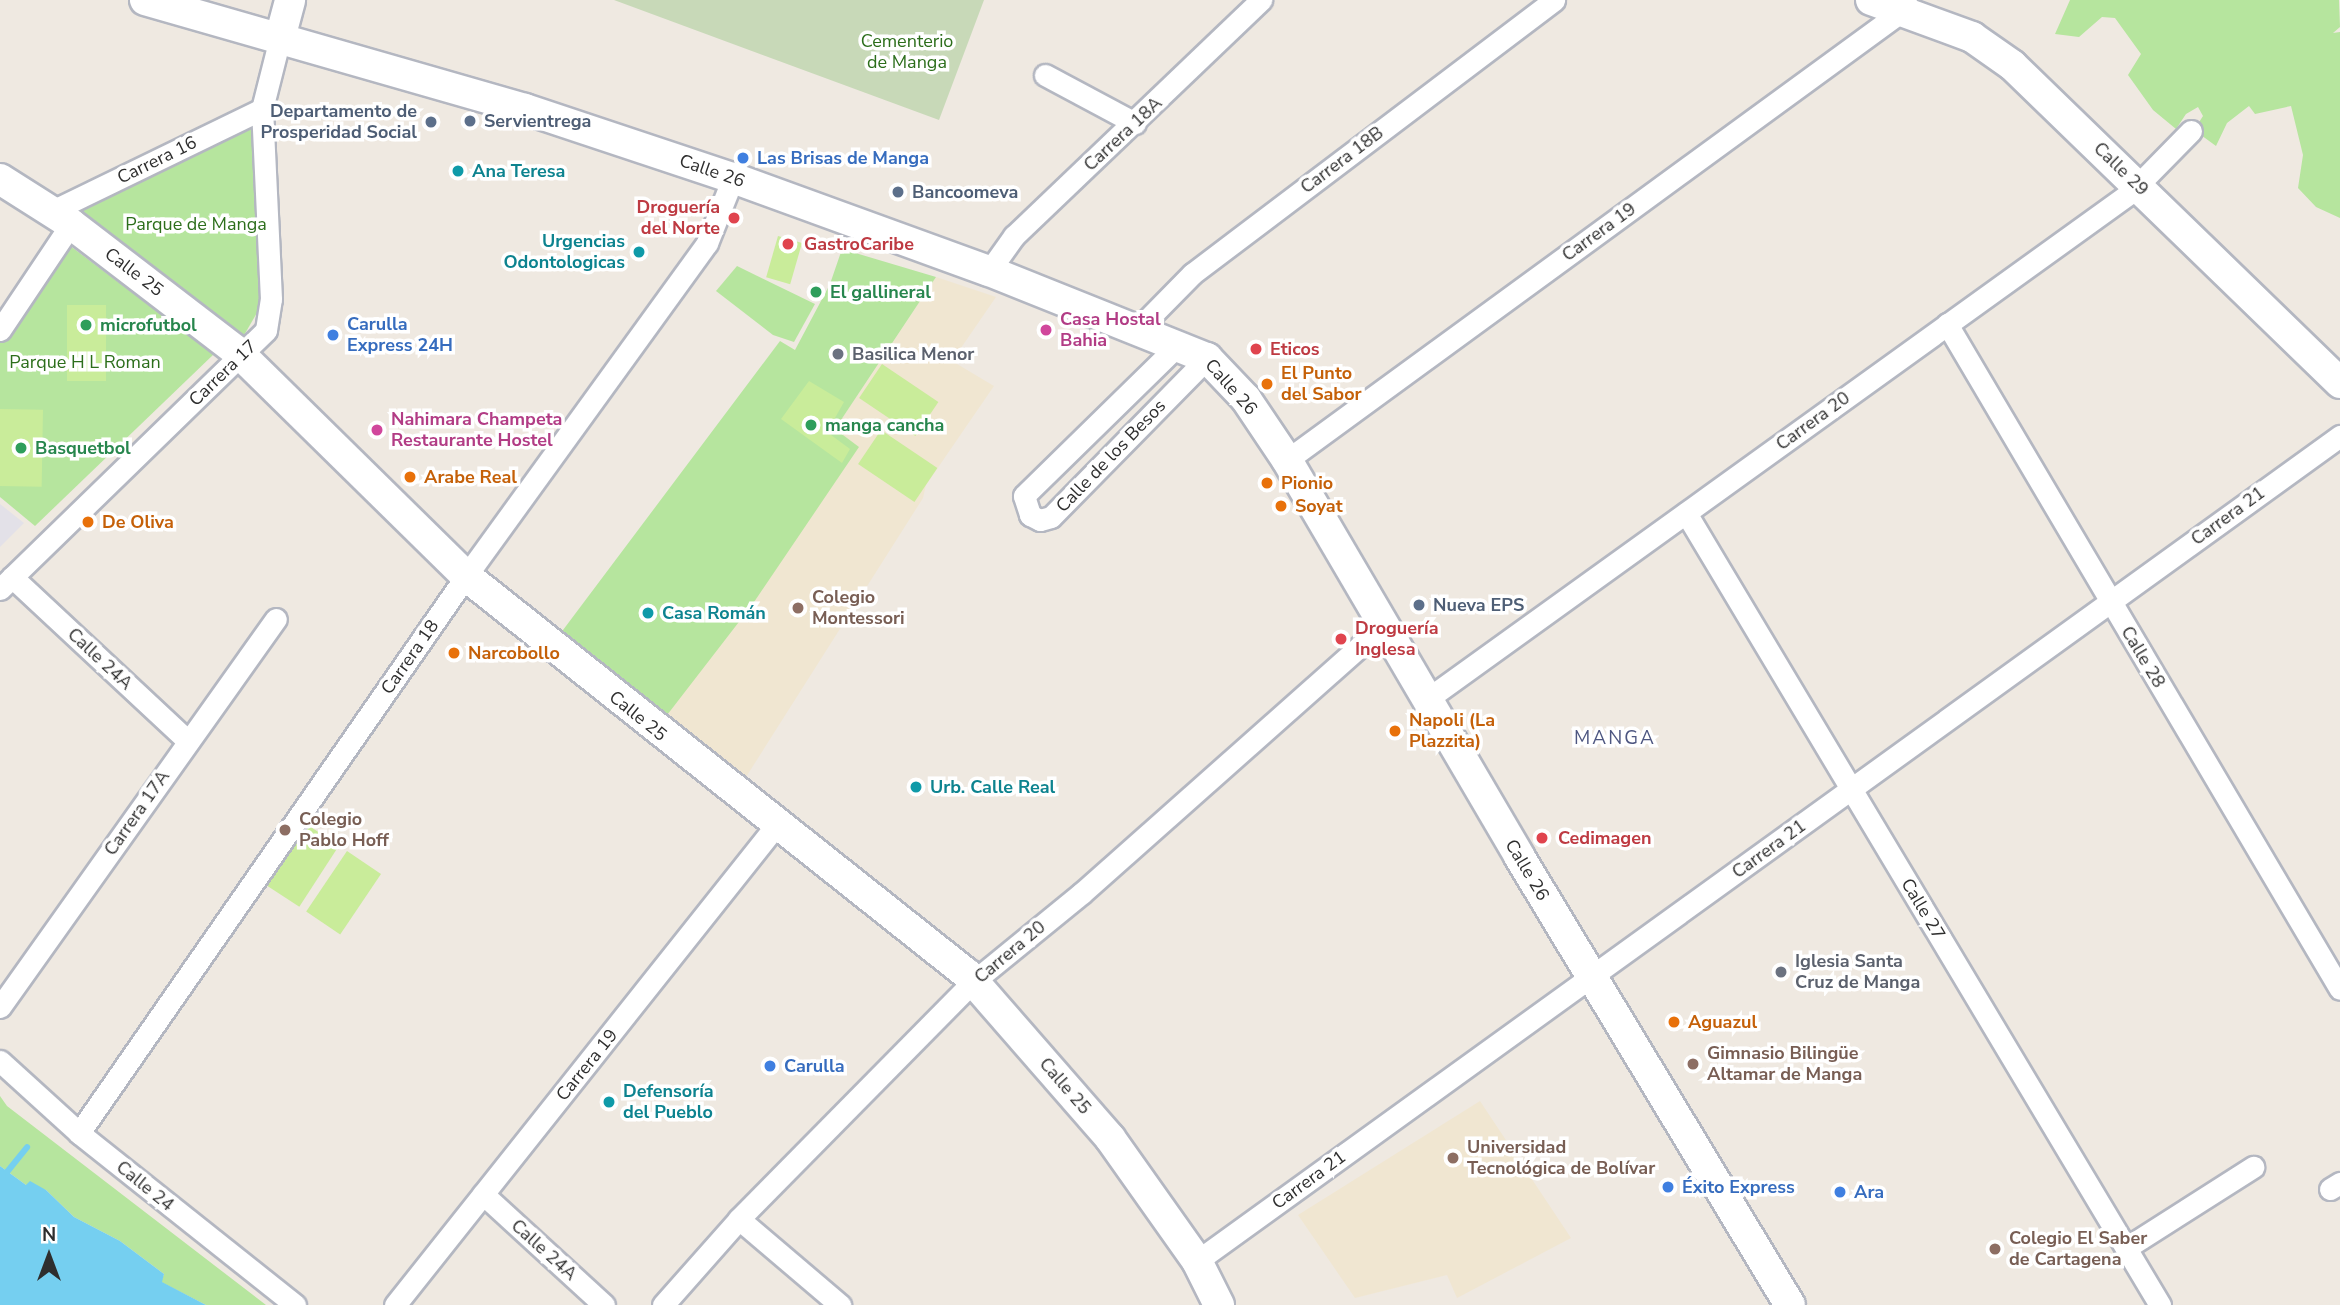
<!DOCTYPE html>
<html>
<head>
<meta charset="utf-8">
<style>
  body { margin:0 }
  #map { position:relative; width:2340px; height:1305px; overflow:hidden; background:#efe9e1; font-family:"Nunito Sans",sans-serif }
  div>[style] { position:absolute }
  .industrial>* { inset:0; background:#e3e1e8 }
  .education>* { inset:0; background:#f0e6d1 }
  .green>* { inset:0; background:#b6e59e }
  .cemetery>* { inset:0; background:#c8d9b8 }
  .pitch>* { inset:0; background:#c9ec9a; transform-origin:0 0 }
  .water>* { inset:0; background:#75cff0 }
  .stream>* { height:6px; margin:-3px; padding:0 3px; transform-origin:3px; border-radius:3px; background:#75cff0 }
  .roads { filter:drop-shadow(2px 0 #b4b7c1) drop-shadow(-2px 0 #b4b7c1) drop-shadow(0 2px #b4b7c1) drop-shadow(0 -2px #b4b7c1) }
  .street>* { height:21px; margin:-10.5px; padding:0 10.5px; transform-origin:10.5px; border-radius:10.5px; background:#fff }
  .secondary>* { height:30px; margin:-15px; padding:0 15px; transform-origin:15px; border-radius:15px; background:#fff }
  .dots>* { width:19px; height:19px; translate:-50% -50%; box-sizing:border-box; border:4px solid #fff; border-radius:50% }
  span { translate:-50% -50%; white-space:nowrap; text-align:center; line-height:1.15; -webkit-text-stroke:7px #fff; paint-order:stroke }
  .park-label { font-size:18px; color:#2c6e1b }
  .service-label { font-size:18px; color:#4e5e75; font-weight:700 }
  .right { translate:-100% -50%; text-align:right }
  .left { translate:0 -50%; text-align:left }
  .street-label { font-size:18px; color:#2e2e2e }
  .shop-label { font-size:18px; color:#366cbe; font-weight:700 }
  .culture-label { font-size:18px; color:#0d838f; font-weight:700 }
  .health-label { font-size:18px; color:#be3a42; font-weight:700 }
  .leisure-label { font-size:18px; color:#27864d; font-weight:700 }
  .hotel-label { font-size:18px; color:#b23c85; font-weight:700 }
  .worship-label { font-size:18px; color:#5b616d; font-weight:700 }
  .food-label { font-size:18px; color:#c56008; font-weight:700 }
  .education-label { font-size:18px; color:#785e54; font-weight:700 }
  .neighbourhood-label { font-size:19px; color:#4d5680; letter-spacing:2px }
  .north { position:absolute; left:14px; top:1221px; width:70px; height:70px; -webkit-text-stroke:5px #fff; paint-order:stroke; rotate:0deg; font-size:19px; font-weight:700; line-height:28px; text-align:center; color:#2e2e2e }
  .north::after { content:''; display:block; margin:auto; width:24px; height:32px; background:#2e2e2e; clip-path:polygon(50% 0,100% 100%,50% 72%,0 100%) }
</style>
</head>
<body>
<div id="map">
  <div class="industrial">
    <div style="clip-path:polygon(0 504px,24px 523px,0 547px)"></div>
  </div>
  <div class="education">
    <div style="clip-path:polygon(936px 277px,996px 297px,952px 361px,994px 386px,926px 485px,923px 498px,746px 777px,664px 719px,858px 447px,835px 429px)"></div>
    <div style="clip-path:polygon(1480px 1101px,1571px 1238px,1457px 1298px,1447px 1275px,1355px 1298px,1298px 1215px)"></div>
  </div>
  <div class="green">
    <div style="clip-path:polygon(2070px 0,2339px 0,2340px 27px,2333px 33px,2340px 32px,2340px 218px,2316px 207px,2298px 188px,2303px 155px,2291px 106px,2255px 114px,2249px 106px,2227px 123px,2216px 146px,2194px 130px,2203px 116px,2198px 107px,2186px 114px,2176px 129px,2153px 110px,2128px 75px,2141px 54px,2115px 18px,2102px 17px,2079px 37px,2055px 34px)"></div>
    <div style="clip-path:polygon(255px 126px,262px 304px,243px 337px,73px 212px)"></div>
    <div style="clip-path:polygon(65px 242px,214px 354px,35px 526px,0 497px,0 340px)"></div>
    <div style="clip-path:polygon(842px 249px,936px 277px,835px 429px,859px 447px,752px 605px,664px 719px,560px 634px,780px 341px,795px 350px,830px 284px)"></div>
    <div style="clip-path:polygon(737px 266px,815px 304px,794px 342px,773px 335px,716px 291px)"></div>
    <div style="clip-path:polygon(0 1096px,7px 1106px,266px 1305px,206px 1305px,161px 1282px,164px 1274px,120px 1241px,74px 1217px,46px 1190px,26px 1185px,0 1166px)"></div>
  </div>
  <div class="cemetery">
    <div style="clip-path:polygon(614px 0,984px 0,939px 120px)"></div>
  </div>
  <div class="pitch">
    <div style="left:778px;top:236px;width:25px;height:43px;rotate:16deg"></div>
    <div style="left:67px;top:305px;width:39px;height:76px"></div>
    <div style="left:882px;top:364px;width:68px;height:41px;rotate:34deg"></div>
    <div style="clip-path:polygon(809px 381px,844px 402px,827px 432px,850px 449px,842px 463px,781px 419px)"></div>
    <div style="left:0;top:409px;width:43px;height:77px;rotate:1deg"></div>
    <div style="left:881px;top:430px;width:68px;height:41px;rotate:34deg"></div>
    <div style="left:303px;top:822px;width:43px;height:73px;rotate:33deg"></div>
    <div style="left:347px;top:851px;width:41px;height:73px;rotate:34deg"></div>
  </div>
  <div class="water">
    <div style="clip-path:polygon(0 1166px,26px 1185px,30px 1181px,46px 1190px,74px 1217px,120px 1241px,164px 1274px,162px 1282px,206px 1305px,0 1305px)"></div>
  </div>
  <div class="stream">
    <div style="left:7px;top:1172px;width:32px;rotate:-51deg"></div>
  </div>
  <div class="roads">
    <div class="street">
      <div style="left:1045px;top:75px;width:102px;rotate:28.1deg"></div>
      <div style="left:52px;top:211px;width:233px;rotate:-25.9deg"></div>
      <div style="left:989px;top:271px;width:43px;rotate:-54.5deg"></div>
      <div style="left:1014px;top:236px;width:342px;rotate:-43.7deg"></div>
      <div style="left:1947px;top:324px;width:772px;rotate:59.42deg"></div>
      <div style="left:1138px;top:329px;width:77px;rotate:-45.5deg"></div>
      <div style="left:1192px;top:274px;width:454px;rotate:-37.1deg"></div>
      <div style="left:0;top:330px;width:128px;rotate:-56.2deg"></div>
      <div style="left:1179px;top:344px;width:217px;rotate:135.6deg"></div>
      <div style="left:1024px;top:496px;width:20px;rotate:72deg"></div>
      <div style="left:1030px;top:515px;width:11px;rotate:27deg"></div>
      <div style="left:1040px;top:520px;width:11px;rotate:-15deg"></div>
      <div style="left:1051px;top:517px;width:223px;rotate:-45.5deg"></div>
      <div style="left:1287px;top:460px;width:761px;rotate:-36.13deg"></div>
      <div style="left:1902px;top:11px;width:10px;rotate:-66deg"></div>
      <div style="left:1686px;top:513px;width:923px;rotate:59.1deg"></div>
      <div style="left:12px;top:577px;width:241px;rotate:43deg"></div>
      <div style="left:0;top:589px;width:371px;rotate:-44.2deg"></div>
      <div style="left:266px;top:330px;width:31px;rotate:-81deg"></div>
      <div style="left:271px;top:299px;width:190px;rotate:-92.7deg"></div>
      <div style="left:262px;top:109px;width:73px;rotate:-75.8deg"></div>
      <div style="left:1426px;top:700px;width:868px;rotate:-35.76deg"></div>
      <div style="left:2130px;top:193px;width:87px;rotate:-45.5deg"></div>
      <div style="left:0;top:1007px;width:476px;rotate:-54.6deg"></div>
      <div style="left:0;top:1061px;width:107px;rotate:42.3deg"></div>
      <div style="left:79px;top:1133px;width:276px;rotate:38.5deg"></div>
      <div style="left:79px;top:1133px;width:678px;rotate:-55.21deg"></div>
      <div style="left:466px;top:576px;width:411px;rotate:-54.1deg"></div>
      <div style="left:707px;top:243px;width:70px;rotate:-68.2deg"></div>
      <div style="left:2330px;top:1189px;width:12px;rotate:-31deg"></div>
      <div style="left:483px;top:1194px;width:164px;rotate:42.5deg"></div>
      <div style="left:739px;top:1219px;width:133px;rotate:40.4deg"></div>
      <div style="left:2126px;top:1248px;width:151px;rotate:-32.5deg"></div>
      <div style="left:1197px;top:1261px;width:1410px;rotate:-35.82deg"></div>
      <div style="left:395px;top:1305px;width:614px;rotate:-51.54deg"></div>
      <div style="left:663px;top:1305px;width:115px;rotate:-48.5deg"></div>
      <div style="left:739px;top:1219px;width:334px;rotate:-45.4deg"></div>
      <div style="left:974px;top:981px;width:139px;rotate:-39.2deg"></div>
      <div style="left:1082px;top:893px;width:402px;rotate:-41.6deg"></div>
    </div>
    <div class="secondary">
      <div style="left:145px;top:0;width:395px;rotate:16deg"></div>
      <div style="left:525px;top:109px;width:219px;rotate:18.4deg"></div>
      <div style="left:733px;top:178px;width:272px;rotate:20deg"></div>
      <div style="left:989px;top:271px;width:235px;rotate:21.8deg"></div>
      <div style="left:1207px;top:358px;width:57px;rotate:46.4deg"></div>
      <div style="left:1246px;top:399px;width:73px;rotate:56.1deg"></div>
      <div style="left:1287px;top:460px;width:459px;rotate:59.6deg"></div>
      <div style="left:1519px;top:856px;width:524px;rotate:58.89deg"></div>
      <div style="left:1871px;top:0;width:108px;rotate:20.1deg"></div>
      <div style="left:1972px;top:37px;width:49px;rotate:35deg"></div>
      <div style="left:2012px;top:65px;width:457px;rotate:44.1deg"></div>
      <div style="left:280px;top:38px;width:39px;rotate:-75deg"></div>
      <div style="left:0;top:179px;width:84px;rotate:32.4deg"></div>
      <div style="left:71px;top:224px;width:210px;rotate:37.5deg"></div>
      <div style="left:238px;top:352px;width:320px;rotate:44.5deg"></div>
      <div style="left:466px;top:576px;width:640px;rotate:38.46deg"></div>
      <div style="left:967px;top:974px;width:218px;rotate:48.9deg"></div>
      <div style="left:1110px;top:1138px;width:151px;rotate:54.7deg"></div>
      <div style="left:1197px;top:1261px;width:49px;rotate:63.4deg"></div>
    </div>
  </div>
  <div class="dots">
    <div style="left:470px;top:121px;background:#5c6f8a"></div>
    <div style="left:431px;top:122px;background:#5c6f8a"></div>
    <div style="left:743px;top:158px;background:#3f7fe0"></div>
    <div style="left:458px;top:171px;background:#0f9aa8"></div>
    <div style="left:898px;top:192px;background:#5c6f8a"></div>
    <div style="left:734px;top:218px;background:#e0444e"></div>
    <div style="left:788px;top:244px;background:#e0444e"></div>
    <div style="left:639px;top:252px;background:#0f9aa8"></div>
    <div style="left:816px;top:292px;background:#2e9e5b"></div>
    <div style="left:86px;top:325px;background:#2e9e5b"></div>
    <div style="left:1046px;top:330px;background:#d1479c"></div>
    <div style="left:333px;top:335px;background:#3f7fe0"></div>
    <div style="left:1256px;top:349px;background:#e0444e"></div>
    <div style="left:838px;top:354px;background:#6b7280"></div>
    <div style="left:1267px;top:384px;background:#e8710a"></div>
    <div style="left:811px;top:425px;background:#2e9e5b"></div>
    <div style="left:377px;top:430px;background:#d1479c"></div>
    <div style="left:21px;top:448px;background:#2e9e5b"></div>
    <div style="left:410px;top:477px;background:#e8710a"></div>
    <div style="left:1267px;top:483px;background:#e8710a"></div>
    <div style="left:1281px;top:506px;background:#e8710a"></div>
    <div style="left:88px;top:522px;background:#e8710a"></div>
    <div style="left:1419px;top:605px;background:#5c6f8a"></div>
    <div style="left:798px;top:608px;background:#8d6e63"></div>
    <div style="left:648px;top:613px;background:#0f9aa8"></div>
    <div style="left:1341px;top:639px;background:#e0444e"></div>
    <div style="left:454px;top:653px;background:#e8710a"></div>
    <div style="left:1395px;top:731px;background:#e8710a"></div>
    <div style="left:916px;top:787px;background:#0f9aa8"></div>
    <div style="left:285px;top:830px;background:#8d6e63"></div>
    <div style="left:1542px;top:838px;background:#e0444e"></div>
    <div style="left:1781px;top:972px;background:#6b7280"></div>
    <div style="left:1674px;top:1022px;background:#e8710a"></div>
    <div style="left:1693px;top:1064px;background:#8d6e63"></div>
    <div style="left:770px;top:1066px;background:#3f7fe0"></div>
    <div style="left:609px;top:1102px;background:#0f9aa8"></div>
    <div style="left:1453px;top:1158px;background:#8d6e63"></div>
    <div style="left:1668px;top:1187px;background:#3f7fe0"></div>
    <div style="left:1840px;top:1192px;background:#3f7fe0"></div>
    <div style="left:1995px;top:1249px;background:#8d6e63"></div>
  </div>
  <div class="park-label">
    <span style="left:907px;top:52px">Cementerio<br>de Manga</span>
    <span style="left:196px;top:224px">Parque de Manga</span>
    <span style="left:85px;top:362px">Parque H L Roman</span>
  </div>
  <div class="service-label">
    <span class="right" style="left:417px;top:122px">Departamento de<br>Prosperidad Social</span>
    <span class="left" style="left:484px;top:121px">Servientrega</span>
    <span class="left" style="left:912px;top:192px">Bancoomeva</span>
    <span class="left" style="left:1433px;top:605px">Nueva EPS</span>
  </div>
  <div class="street-label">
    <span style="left:1123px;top:134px;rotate:-43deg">Carrera 18A</span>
    <span style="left:157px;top:160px;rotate:-26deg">Carrera 16</span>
    <span style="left:1342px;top:160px;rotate:-37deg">Carrera 18B</span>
    <span style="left:2121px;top:169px;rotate:44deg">Calle 29</span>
    <span style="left:712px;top:171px;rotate:19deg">Calle 26</span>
    <span style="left:1599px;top:232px;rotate:-36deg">Carrera 19</span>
    <span style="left:134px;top:272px;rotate:37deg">Calle 25</span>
    <span style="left:223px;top:373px;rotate:-44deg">Carrera 17</span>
    <span style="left:1231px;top:387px;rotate:48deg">Calle 26</span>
    <span style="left:1813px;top:421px;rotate:-36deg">Carrera 20</span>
    <span style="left:1111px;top:456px;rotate:-46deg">Calle de los Besos</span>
    <span style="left:2228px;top:516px;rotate:-36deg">Carrera 21</span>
    <span style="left:410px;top:657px;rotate:-55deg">Carrera 18</span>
    <span style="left:2143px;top:657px;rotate:59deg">Calle 28</span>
    <span style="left:100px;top:659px;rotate:43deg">Calle 24A</span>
    <span style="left:638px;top:716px;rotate:39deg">Calle 25</span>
    <span style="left:137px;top:813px;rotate:-55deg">Carrera 17A</span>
    <span style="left:1769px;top:849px;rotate:-36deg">Carrera 21</span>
    <span style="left:1527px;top:870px;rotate:59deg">Calle 26</span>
    <span style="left:1923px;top:909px;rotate:59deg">Calle 27</span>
    <span style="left:1010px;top:952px;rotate:-40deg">Carrera 20</span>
    <span style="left:587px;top:1065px;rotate:-51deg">Carrera 19</span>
    <span style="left:1065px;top:1086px;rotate:49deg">Calle 25</span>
    <span style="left:1309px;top:1180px;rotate:-36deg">Carrera 21</span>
    <span style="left:145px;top:1186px;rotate:39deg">Calle 24</span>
    <span style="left:544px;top:1250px;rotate:42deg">Calle 24A</span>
  </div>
  <div class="shop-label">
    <span class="left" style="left:757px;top:158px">Las Brisas de Manga</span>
    <span class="left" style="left:347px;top:335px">Carulla<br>Express 24H</span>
    <span class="left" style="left:784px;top:1066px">Carulla</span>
    <span class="left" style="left:1682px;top:1187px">Éxito Express</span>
    <span class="left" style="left:1854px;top:1192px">Ara</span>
  </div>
  <div class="culture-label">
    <span class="left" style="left:472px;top:171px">Ana Teresa</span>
    <span class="right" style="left:625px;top:252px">Urgencias<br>Odontologicas</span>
    <span class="left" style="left:662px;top:613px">Casa Román</span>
    <span class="left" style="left:930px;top:787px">Urb. Calle Real</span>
    <span class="left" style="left:623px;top:1102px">Defensoría<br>del Pueblo</span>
  </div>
  <div class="health-label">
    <span class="right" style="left:720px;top:218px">Droguería<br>del Norte</span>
    <span class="left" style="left:804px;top:244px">GastroCaribe</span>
    <span class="left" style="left:1270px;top:349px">Eticos</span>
    <span class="left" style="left:1355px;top:639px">Droguería<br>Inglesa</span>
    <span class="left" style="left:1558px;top:838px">Cedimagen</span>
  </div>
  <div class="leisure-label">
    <span class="left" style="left:830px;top:292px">El gallineral</span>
    <span class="left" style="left:100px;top:325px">microfutbol</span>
    <span class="left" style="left:825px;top:425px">manga cancha</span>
    <span class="left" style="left:35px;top:448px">Basquetbol</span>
  </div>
  <div class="hotel-label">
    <span class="left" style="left:1060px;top:330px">Casa Hostal<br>Bahia</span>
    <span class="left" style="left:391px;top:430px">Nahimara Champeta<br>Restaurante Hostel</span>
  </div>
  <div class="worship-label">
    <span class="left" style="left:852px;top:354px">Basilica Menor</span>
    <span class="left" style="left:1795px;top:972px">Iglesia Santa<br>Cruz de Manga</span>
  </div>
  <div class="food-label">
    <span class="left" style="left:1281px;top:384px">El Punto<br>del Sabor</span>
    <span class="left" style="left:424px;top:477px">Arabe Real</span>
    <span class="left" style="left:1281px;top:483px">Pionio</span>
    <span class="left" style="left:1295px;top:506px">Soyat</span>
    <span class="left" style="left:102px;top:522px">De Oliva</span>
    <span class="left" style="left:468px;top:653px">Narcobollo</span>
    <span class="left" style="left:1409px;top:731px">Napoli (La<br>Plazzita)</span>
    <span class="left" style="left:1688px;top:1022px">Aguazul</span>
  </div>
  <div class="education-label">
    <span class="left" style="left:812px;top:608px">Colegio<br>Montessori</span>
    <span class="left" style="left:299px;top:830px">Colegio<br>Pablo Hoff</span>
    <span class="left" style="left:1707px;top:1064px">Gimnasio Bilingüe<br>Altamar de Manga</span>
    <span class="left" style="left:1467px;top:1158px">Universidad<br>Tecnológica de Bolívar</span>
    <span class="left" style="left:2009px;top:1249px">Colegio El Saber<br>de Cartagena</span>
  </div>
  <div class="neighbourhood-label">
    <span style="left:1615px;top:739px">MANGA</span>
  </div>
  <div class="north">N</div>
</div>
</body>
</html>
